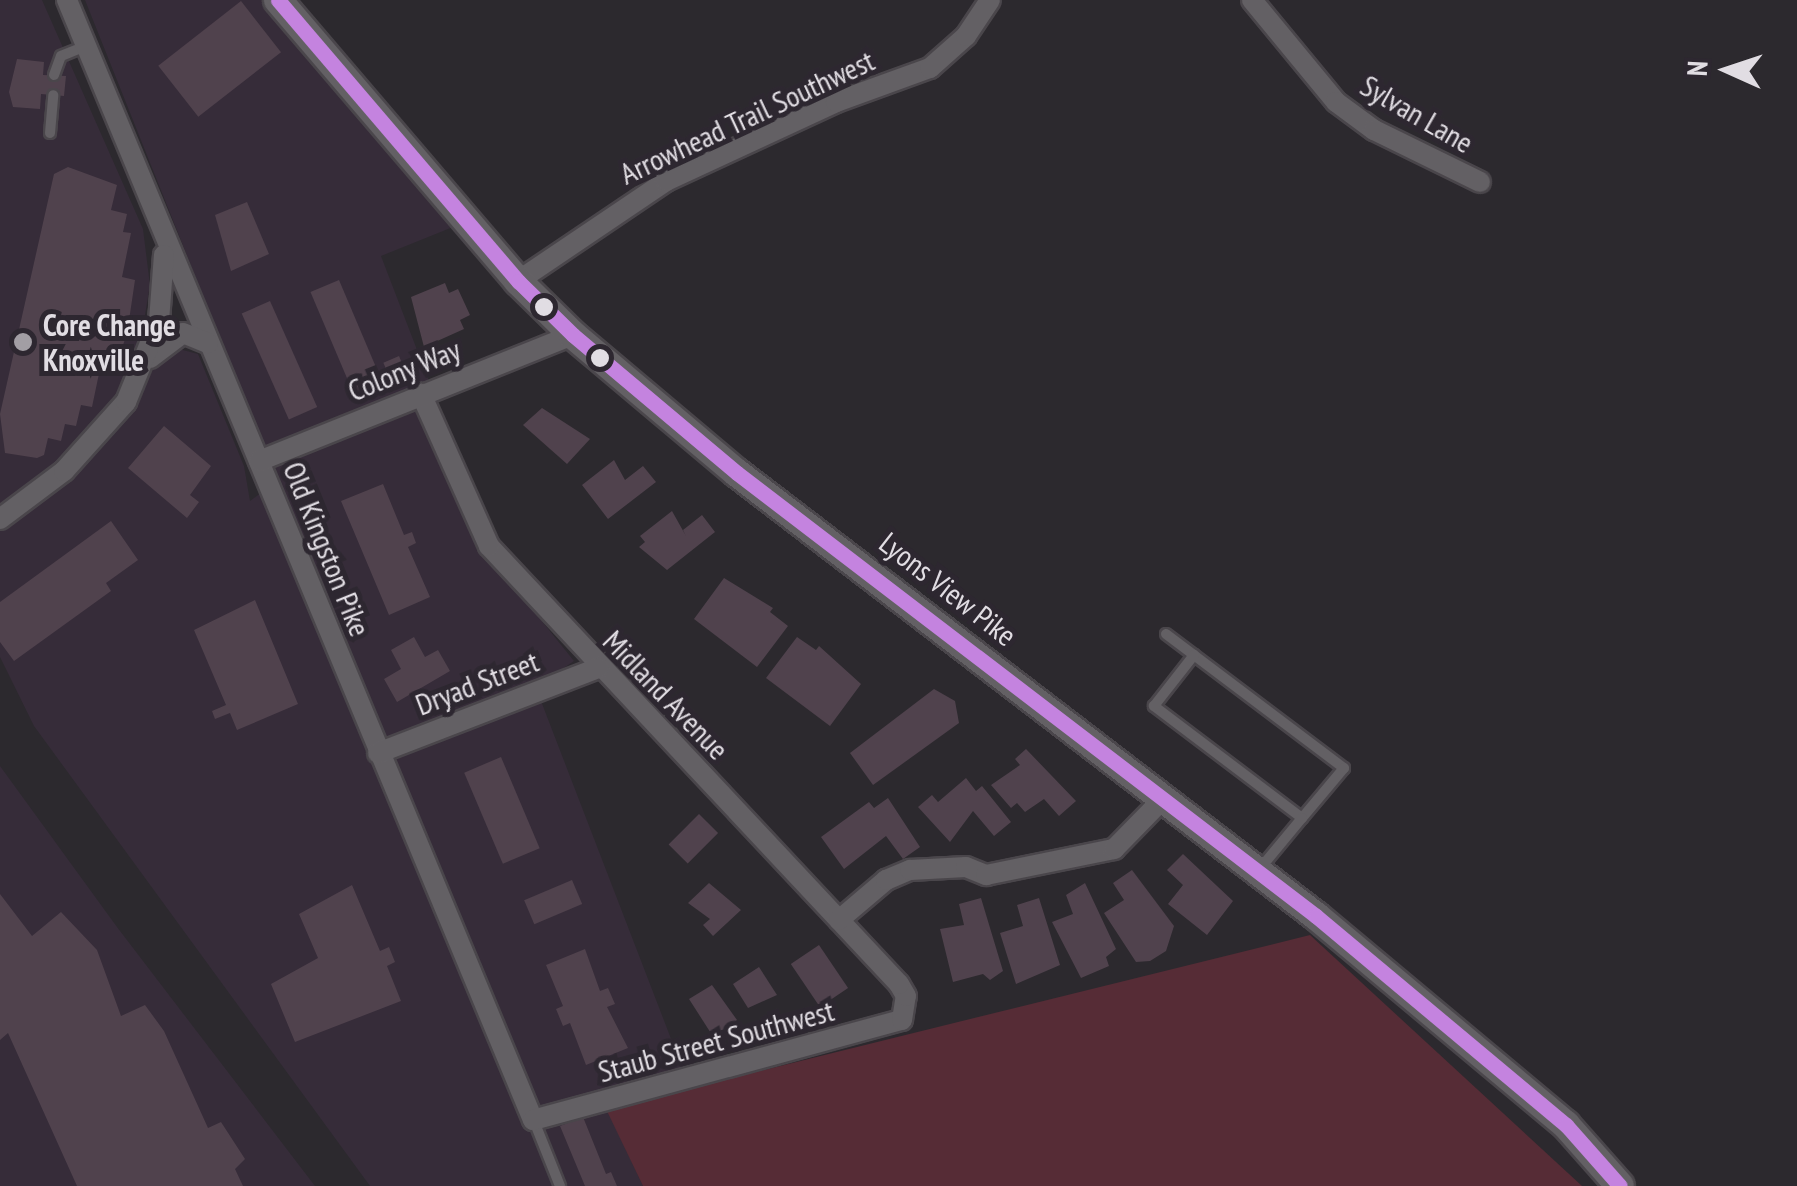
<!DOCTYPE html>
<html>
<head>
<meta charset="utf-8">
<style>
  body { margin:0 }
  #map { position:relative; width:1797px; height:1186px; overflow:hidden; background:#2c292e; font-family:"PT Sans Narrow",sans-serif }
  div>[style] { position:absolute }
  .built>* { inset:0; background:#362c39 }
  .green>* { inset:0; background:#562c36 }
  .building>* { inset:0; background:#50424d; transform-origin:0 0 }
  .roads { filter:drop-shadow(2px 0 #4a464b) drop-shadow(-2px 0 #4a464b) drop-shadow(0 2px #4a464b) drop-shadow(0 -2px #4a464b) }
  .lane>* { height:10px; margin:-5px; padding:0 5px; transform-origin:5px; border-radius:5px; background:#636064 }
  .street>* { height:20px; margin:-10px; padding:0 10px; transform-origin:10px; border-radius:10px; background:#636064 }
  .secondary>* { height:28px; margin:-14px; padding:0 14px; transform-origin:14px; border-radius:14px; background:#636064 }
  .bus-1>* { height:15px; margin:-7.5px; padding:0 7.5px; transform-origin:7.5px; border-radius:7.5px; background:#c483df }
  .dots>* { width:28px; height:28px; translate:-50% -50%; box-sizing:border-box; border:5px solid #2d2730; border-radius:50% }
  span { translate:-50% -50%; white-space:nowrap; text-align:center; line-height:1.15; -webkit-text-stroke:10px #2d2730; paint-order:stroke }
  .street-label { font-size:30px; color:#e1dde3 }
  .poi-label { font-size:30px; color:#e1dde3; font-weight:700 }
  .left { translate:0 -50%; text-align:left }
  .north { position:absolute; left:1677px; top:20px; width:100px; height:100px; -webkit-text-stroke:8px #2d2730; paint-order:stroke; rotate:273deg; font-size:28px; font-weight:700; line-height:40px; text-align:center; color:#e1dde3 }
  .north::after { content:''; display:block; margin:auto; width:35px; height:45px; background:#e1dde3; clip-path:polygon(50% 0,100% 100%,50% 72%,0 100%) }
</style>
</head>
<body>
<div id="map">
  <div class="built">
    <div style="clip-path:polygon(0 0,42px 0,143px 229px,150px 285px,141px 339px,198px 354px,244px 466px,250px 501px,277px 481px,85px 0,262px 0,453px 227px,381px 256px,429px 381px,409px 390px,443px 469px,479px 543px,574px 661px,539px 685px,541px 701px,690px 1088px,607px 1109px,643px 1186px,370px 1186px,34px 726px,0 657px)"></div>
    <div style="clip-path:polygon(0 766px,117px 927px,315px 1186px,0 1186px)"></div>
  </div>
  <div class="green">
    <div style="clip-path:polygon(1310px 935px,1582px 1186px,643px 1186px,606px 1109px)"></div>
  </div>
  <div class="building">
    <div style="left:241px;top:1px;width:65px;height:105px;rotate:52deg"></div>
    <div style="clip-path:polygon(17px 59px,44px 62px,43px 75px,66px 76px,64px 96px,41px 94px,40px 109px,13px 107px,9px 92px)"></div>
    <div style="clip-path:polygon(68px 167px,117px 185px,111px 210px,127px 214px,123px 232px,131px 233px,122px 277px,135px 280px,127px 334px,115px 367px,101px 364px,92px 407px,81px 405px,76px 426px,65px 424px,61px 441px,48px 438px,44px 455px,37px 458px,5px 453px,0 414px,54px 174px)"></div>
    <div style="clip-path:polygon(247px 202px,269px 254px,231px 271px,215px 215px)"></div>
    <div style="left:339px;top:280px;width:114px;height:31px;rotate:67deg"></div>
    <div style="clip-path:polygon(445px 283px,449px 293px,458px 289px,470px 315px,460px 320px,464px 329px,424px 347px,411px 297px)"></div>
    <div style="left:270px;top:301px;width:116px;height:31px;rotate:66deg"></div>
    <div style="left:399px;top:356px;width:28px;height:17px;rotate:67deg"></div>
    <div style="clip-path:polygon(542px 408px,590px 439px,567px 464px,523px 425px)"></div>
    <div style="clip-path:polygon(164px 426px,211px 466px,190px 495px,199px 502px,187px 518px,128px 468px)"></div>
    <div style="clip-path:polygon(614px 460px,625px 480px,643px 466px,656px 482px,608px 519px,582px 485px)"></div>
    <div style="clip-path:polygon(383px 484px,404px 535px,412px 532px,416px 543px,408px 547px,430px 597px,389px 615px,341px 501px)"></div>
    <div style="clip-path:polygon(672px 511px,686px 536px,683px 530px,702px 515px,715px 532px,667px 570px,639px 547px,645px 542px,640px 536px)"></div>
    <div style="clip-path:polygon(111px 521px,138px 560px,106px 583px,111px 591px,14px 661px,0 642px,0 602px)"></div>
    <div style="clip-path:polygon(724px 578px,773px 608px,770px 612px,788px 626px,757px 667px,694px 619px)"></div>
    <div style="clip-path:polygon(255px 600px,298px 704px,237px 730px,230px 713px,215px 719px,212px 711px,226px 705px,194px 630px)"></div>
    <div style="clip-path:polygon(414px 637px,425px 657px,438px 650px,450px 671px,397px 702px,384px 679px,401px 669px,391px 650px)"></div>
    <div style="clip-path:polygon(797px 637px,816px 650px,819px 646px,861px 684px,830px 726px,766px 678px)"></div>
    <div style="clip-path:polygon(934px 689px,955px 701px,959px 723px,873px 785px,850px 753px)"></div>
    <div style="clip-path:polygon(1026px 749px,1076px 801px,1059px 816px,1044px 799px,1025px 812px,1017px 803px,1011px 808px,991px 785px,1020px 765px,1015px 759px)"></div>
    <div style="left:501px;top:757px;width:99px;height:40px;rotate:67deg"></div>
    <div style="clip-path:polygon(966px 778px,976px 791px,982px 786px,1011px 822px,994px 836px,973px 811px,950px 842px,918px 807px,932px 795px,938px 802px)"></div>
    <div style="clip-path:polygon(888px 798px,920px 847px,903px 859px,886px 836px,844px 869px,821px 837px,869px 802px,874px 808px)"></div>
    <div style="left:699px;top:814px;width:27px;height:43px;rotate:45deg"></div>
    <div style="clip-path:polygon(1183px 854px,1233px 901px,1207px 935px,1168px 904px,1183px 885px,1167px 870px)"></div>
    <div style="clip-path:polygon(1132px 870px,1174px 926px,1166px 951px,1150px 961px,1136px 962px,1104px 913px,1124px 900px,1113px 883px)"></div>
    <div style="left:572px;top:880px;width:26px;height:52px;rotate:67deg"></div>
    <div style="clip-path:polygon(709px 883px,741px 910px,713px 936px,703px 925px,710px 919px,688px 903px)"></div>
    <div style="clip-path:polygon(1085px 883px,1116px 949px,1106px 957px,1109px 966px,1081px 978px,1052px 922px,1073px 914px,1066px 895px)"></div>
    <div style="clip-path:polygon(352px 885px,380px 951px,389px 947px,395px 962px,387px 966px,401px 1001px,295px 1042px,271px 984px,318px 958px,299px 914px)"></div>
    <div style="clip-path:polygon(0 894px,32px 936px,61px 912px,97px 950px,121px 1016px,145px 1005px,164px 1031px,208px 1128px,221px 1122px,245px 1159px,235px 1169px,243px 1186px,77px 1186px,8px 1033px,0 1040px)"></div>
    <div style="clip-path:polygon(981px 898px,1003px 971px,990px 980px,983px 974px,953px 982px,940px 929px,964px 925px,959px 904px)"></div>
    <div style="clip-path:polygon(1039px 898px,1060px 965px,1016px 984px,1000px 933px,1023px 926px,1017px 905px)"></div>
    <div style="left:819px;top:945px;width:52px;height:34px;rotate:56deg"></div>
    <div style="clip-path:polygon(585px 949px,600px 991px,608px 988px,615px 1004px,607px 1007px,628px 1048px,586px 1065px,570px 1023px,563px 1026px,556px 1009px,563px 1006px,546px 965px)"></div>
    <div style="clip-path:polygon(759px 967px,777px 995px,748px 1008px,733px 984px)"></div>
    <div style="clip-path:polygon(712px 985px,737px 1020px,714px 1038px,689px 999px)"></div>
    <div style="clip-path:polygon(583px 1117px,606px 1174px,611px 1172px,617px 1186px,585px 1186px,560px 1126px)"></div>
  </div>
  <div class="roads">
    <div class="lane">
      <div style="left:54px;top:75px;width:20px;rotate:-70deg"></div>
      <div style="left:61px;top:56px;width:27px;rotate:-22deg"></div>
      <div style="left:50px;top:133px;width:38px;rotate:-85deg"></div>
      <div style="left:1166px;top:634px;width:223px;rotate:37deg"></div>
      <div style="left:1344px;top:768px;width:65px;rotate:130deg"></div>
      <div style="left:1302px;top:818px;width:186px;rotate:-142.9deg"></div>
      <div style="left:1154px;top:706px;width:65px;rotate:-51.9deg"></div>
      <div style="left:1258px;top:871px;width:69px;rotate:-50.3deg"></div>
      <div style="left:534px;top:1121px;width:70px;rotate:68.2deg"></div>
    </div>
    <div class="street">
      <div style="left:67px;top:0;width:1213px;rotate:67.41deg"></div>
      <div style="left:533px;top:1120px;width:382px;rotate:-15.2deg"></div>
      <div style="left:902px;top:1020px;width:24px;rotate:-81deg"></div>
      <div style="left:906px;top:996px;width:14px;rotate:-120deg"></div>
      <div style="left:899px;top:984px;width:600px;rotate:-133.11deg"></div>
      <div style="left:489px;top:546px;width:167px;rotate:-114.1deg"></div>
      <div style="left:1252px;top:0;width:132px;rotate:50.5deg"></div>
      <div style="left:1336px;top:102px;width:47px;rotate:36.4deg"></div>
      <div style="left:1374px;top:130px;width:118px;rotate:26.1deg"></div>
      <div style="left:518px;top:281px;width:179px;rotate:-34deg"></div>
      <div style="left:666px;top:181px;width:187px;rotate:-24.9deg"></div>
      <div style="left:836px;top:102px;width:100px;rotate:-19.9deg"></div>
      <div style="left:930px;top:68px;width:48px;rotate:-41.6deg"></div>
      <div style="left:966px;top:36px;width:43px;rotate:-56.3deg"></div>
      <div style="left:150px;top:358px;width:41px;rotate:-37.1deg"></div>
      <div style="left:183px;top:333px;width:27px;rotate:22deg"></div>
      <div style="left:259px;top:461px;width:338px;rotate:-21.9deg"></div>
      <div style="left:0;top:519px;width:80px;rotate:-36.9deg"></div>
      <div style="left:64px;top:471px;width:93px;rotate:-48.1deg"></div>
      <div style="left:126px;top:402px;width:87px;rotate:-67.8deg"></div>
      <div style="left:159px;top:321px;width:66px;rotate:-85.7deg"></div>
      <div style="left:378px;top:753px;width:236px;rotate:-21.1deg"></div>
      <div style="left:839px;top:920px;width:62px;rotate:-40.4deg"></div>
      <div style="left:886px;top:880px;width:26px;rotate:-23deg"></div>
      <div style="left:910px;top:870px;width:56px;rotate:-3.1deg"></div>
      <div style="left:966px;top:867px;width:22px;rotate:22deg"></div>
      <div style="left:986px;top:875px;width:131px;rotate:-11.5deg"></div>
      <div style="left:1114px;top:849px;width:71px;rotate:-45.6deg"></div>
    </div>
    <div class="secondary">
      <div style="left:278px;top:0;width:370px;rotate:49.5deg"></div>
      <div style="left:518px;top:281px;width:77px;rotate:44.5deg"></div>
      <div style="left:573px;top:335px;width:214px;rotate:40.1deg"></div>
      <div style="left:737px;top:473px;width:729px;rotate:37.42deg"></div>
      <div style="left:1316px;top:916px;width:326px;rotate:39.9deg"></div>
      <div style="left:1566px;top:1125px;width:81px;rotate:48.5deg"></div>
    </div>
  </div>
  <div class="bus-1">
    <div style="left:278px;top:0;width:370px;rotate:49.5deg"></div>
    <div style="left:518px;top:281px;width:77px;rotate:44.5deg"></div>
    <div style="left:573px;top:335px;width:214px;rotate:40.1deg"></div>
    <div style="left:737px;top:473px;width:729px;rotate:37.42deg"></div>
    <div style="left:1316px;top:916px;width:326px;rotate:39.9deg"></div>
    <div style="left:1566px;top:1125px;width:81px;rotate:48.5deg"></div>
  </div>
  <div class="dots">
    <div style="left:544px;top:307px;background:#e1dde3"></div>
    <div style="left:23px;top:342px;background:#a29ea4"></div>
    <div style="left:600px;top:358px;background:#e1dde3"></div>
  </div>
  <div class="street-label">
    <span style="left:1417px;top:114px;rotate:30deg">Sylvan Lane</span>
    <span style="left:747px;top:117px;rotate:-25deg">Arrowhead Trail Southwest</span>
    <span style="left:404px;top:370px;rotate:-22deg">Colony Way</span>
    <span style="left:327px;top:549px;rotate:68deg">Old Kingston Pike</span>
    <span style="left:948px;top:589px;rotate:38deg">Lyons View Pike</span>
    <span style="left:477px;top:683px;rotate:-21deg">Dryad Street</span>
    <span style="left:666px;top:695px;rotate:46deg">Midland Avenue</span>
    <span style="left:716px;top:1041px;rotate:-15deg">Staub Street Southwest</span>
  </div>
  <div class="poi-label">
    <span class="left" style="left:43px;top:342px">Core Change<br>Knoxville</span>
  </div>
  <div class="north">N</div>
</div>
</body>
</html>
